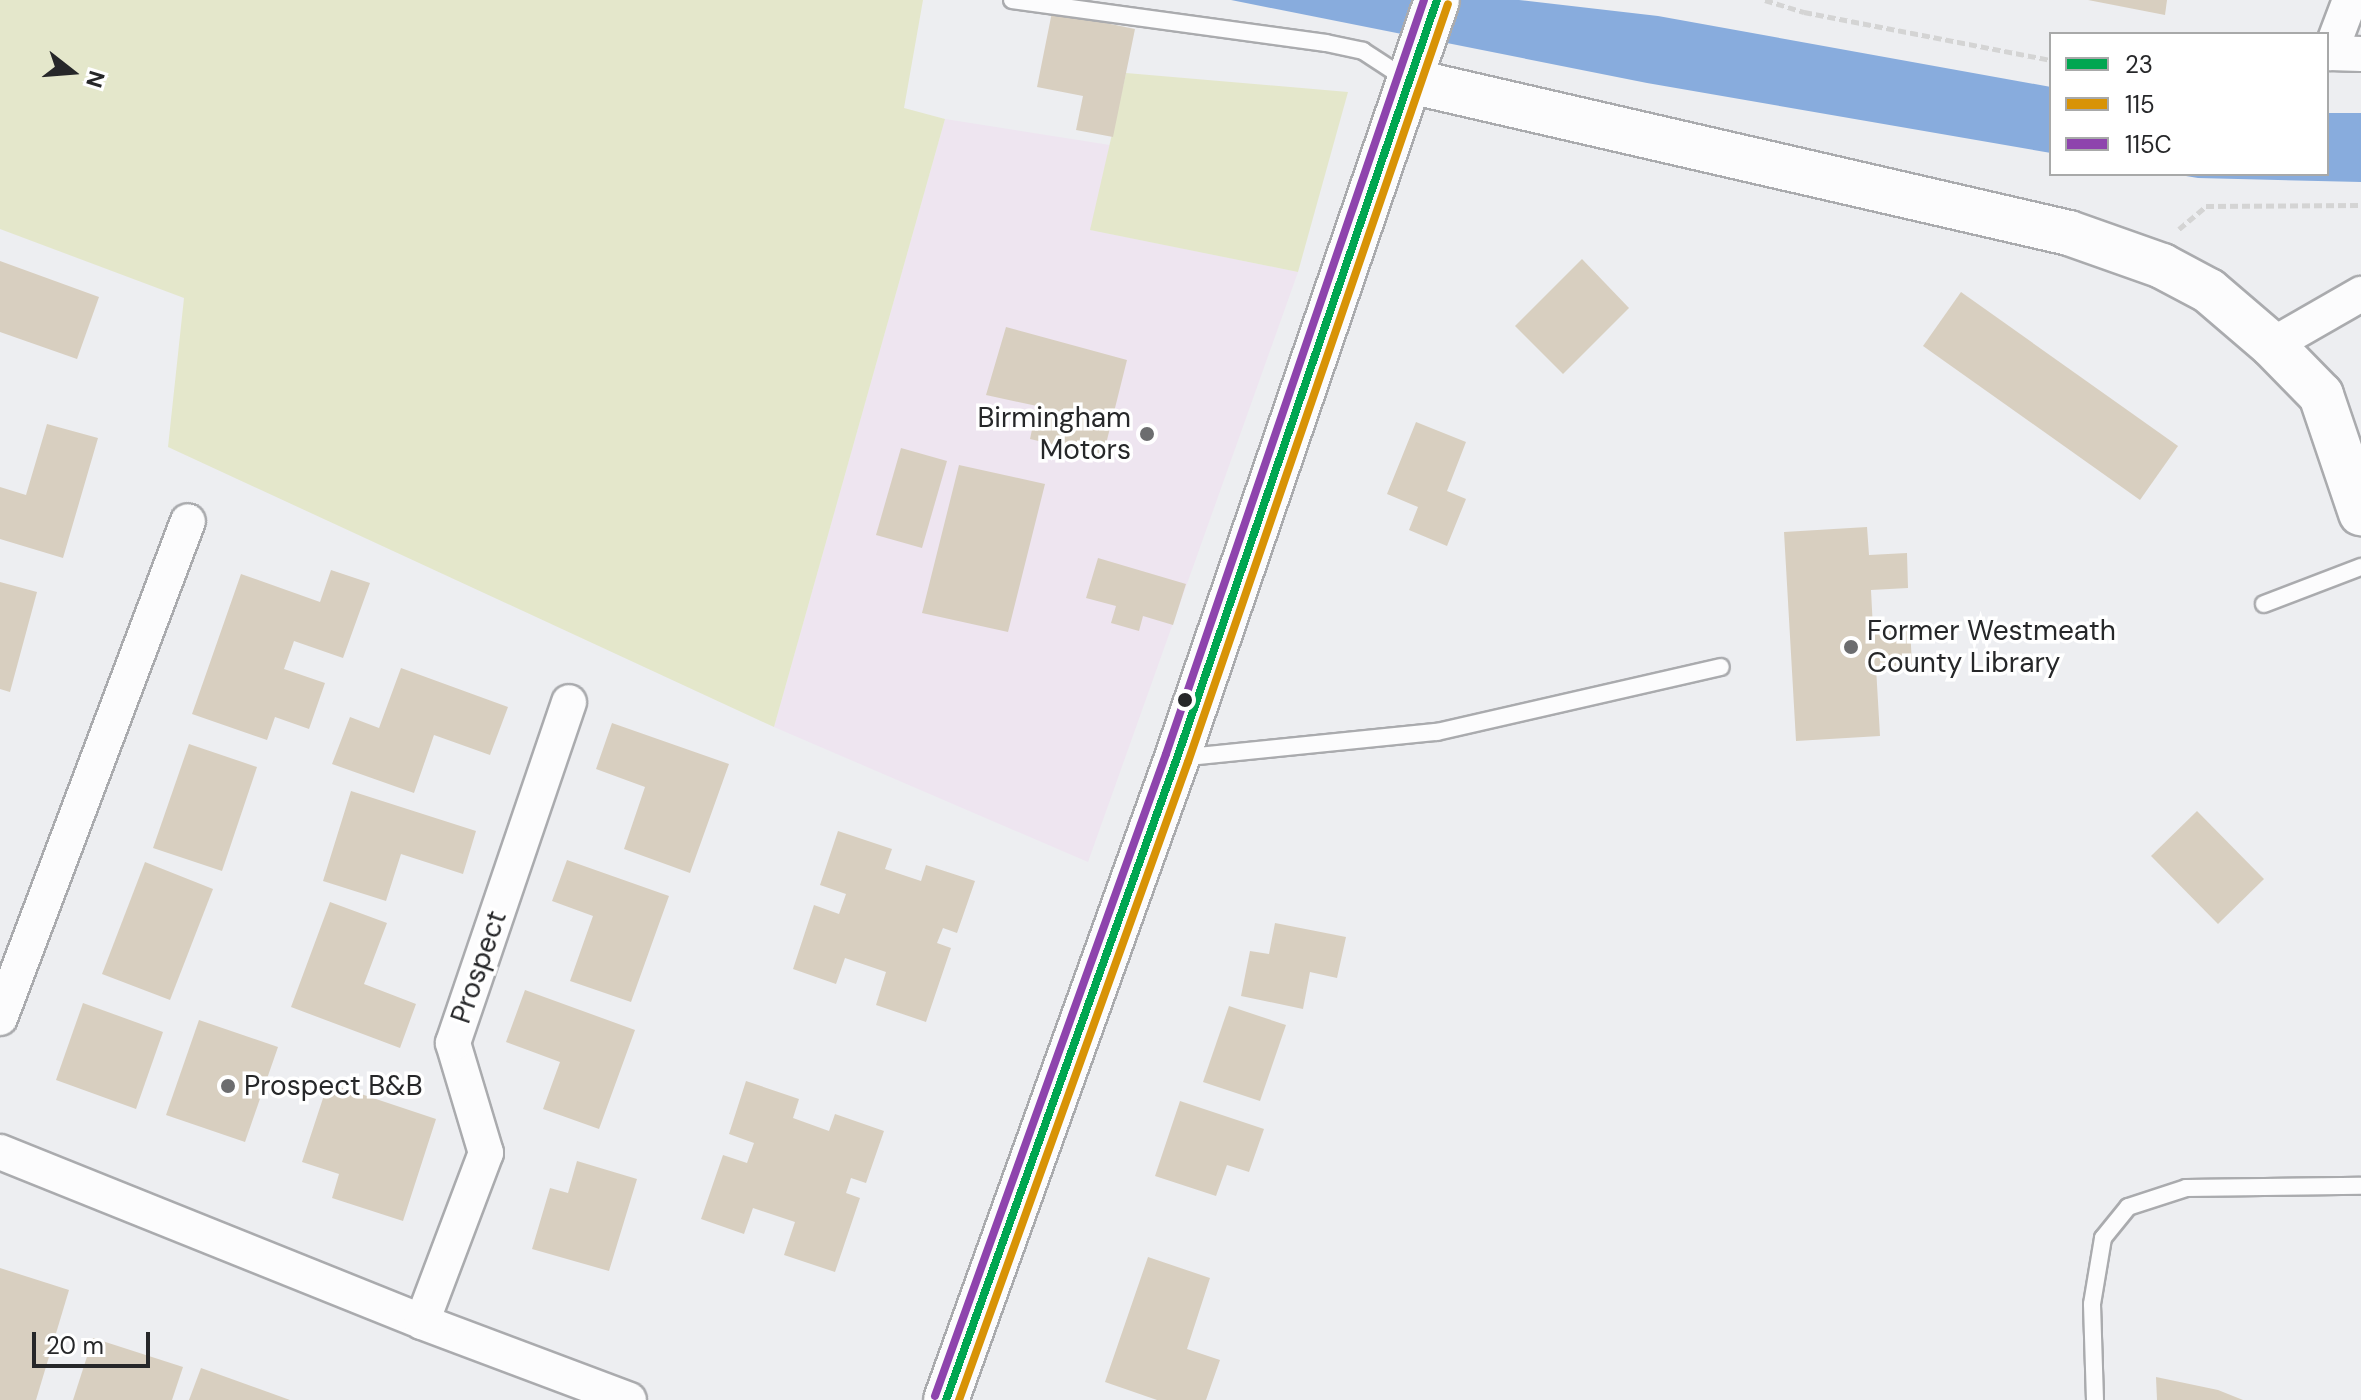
<!DOCTYPE html>
<html>
<head>
<meta charset="utf-8">
<style>
  body { margin:0 }
  #map { position:relative; width:2361px; height:1400px; overflow:hidden; background:#edeef1; font-family:"DM Sans",sans-serif }
  div>[style] { position:absolute }
  .commercial>* { inset:0; background:#eee5f0 }
  .green>* { inset:0; background:#e4e7cb }
  .water>* { inset:0; background:#88acdd }
  .building>* { inset:0; background:#d8cfc0 }
  .path>* { height:5px; margin-top:-2.5px; transform-origin:0; background:repeating-linear-gradient(90deg,#d4d4d4 0 8px,transparent 0 12px) }
  .roads { filter:drop-shadow(2px 0 #aaabae) drop-shadow(-2px 0 #aaabae) drop-shadow(0 2px #aaabae) drop-shadow(0 -2px #aaabae) }
  .lane>* { height:16px; margin:-8px; padding:0 8px; transform-origin:8px; border-radius:8px; background:#fcfcfd }
  .street>* { height:34px; margin:-17px; padding:0 17px; transform-origin:17px; border-radius:17px; background:#fcfcfd }
  .secondary>* { height:44px; margin:-22px; padding:0 22px; transform-origin:22px; border-radius:22px; background:#fcfcfd }
  .bus-1>* { height:8px; margin:-4px; padding:0 4px; transform-origin:4px; border-radius:4px; background:#00a651 }
  .bus-2>* { height:8px; margin:-4px; padding:0 4px; transform-origin:4px; border-radius:4px; background:#d89306 }
  .bus-3>* { height:8px; margin:-4px; padding:0 4px; transform-origin:4px; border-radius:4px; background:#8e44ad }
  .dots>* { width:22px; height:22px; translate:-50% -50%; box-sizing:border-box; border:4px solid #fff; border-radius:50% }
  span { translate:-50% -50%; white-space:nowrap; text-align:center; line-height:1.15; -webkit-text-stroke:7px #fff; paint-order:stroke }
  .poi-label { font-size:28px; color:#262729 }
  .right { translate:-100% -50%; text-align:right }
  .left { translate:0 -50%; text-align:left }
  .street-label { font-size:28px; color:#262729 }
  .legend { position:absolute; left:2049px; top:32px; width:280px; height:144px; box-sizing:border-box; background:#fff; border:2px solid #a8a9a9; margin:0; padding:10px 14px; list-style:none; font-size:24px; color:#262729 }
  .legend li { display:flex; align-items:center; gap:16px; height:40px }
  .legend b { width:40px; border:2px solid #a8a9a9 }
  .north { position:absolute; left:32px; top:32px; width:80px; height:80px; -webkit-text-stroke:6px #fff; paint-order:stroke; rotate:107deg; font-size:22px; font-weight:700; line-height:32px; text-align:center; color:#262729 }
  .north::after { content:''; display:block; margin:auto; width:28px; height:36px; background:#262729; clip-path:polygon(50% 0,100% 100%,50% 72%,0 100%) }
  .scale { position:absolute; left:32px; top:1332px; width:118px; height:36px; box-sizing:border-box; border:4px solid #262729; border-top:0; padding-left:10px; font-size:24px; line-height:28px; white-space:nowrap; color:#262729; -webkit-text-stroke:6px #fff; paint-order:stroke }
</style>
</head>
<body>
<div id="map">
  <div class="commercial">
    <div style="clip-path:polygon(945px 119px,1110px 145px,1091px 230px,1298px 272px,1088px 862px,774px 727px)"></div>
  </div>
  <div class="green">
    <div style="clip-path:polygon(0 0,923px 0,904px 108px,945px 119px,774px 727px,168px 447px,184px 298px,0 229px)"></div>
    <div style="clip-path:polygon(1126px 73px,1348px 92px,1298px 272px,1090px 230px)"></div>
  </div>
  <div class="water">
    <div style="clip-path:polygon(1231px 0,1519px 0,1658px 16px,2051px 87px,2051px 153px,1647px 83px)"></div>
    <div style="clip-path:polygon(2327px 113px,2361px 113px,2361px 182px,2198px 178px,2174px 174px,2327px 174px)"></div>
  </div>
  <div class="building">
    <div style="clip-path:polygon(2088px 0,2167px 0,2165px 15px)"></div>
    <div style="clip-path:polygon(1052px 12px,1135px 29px,1113px 137px,1076px 130px,1083px 96px,1037px 87px)"></div>
    <div style="clip-path:polygon(1582px 259px,1629px 308px,1563px 374px,1515px 326px)"></div>
    <div style="clip-path:polygon(0 261px,99px 297px,77px 359px,0 332px)"></div>
    <div style="clip-path:polygon(1961px 292px,2178px 446px,2140px 500px,1923px 346px)"></div>
    <div style="clip-path:polygon(1006px 327px,1127px 360px,1103px 456px,1030px 439px,1037px 406px,986px 395px)"></div>
    <div style="clip-path:polygon(1416px 422px,1466px 442px,1447px 491px,1466px 499px,1447px 546px,1409px 530px,1418px 507px,1387px 494px)"></div>
    <div style="clip-path:polygon(47px 424px,98px 438px,63px 558px,0 539px,0 487px,26px 495px)"></div>
    <div style="clip-path:polygon(901px 448px,947px 461px,922px 548px,876px 535px)"></div>
    <div style="clip-path:polygon(959px 465px,1045px 484px,1008px 632px,922px 613px)"></div>
    <div style="clip-path:polygon(1867px 527px,1869px 555px,1907px 553px,1908px 588px,1871px 590px,1873px 629px,1910px 627px,1912px 665px,1876px 667px,1880px 736px,1796px 741px,1784px 532px)"></div>
    <div style="clip-path:polygon(1098px 558px,1186px 584px,1173px 625px,1143px 616px,1139px 631px,1111px 623px,1116px 606px,1086px 598px)"></div>
    <div style="clip-path:polygon(331px 570px,370px 583px,343px 658px,294px 641px,284px 669px,325px 683px,309px 729px,275px 717px,267px 740px,192px 714px,241px 574px,320px 602px)"></div>
    <div style="clip-path:polygon(0 582px,37px 592px,10px 692px,0 689px)"></div>
    <div style="clip-path:polygon(401px 668px,508px 707px,490px 755px,434px 735px,414px 793px,332px 764px,350px 717px,379px 728px)"></div>
    <div style="clip-path:polygon(612px 723px,729px 764px,690px 873px,624px 849px,645px 787px,596px 769px)"></div>
    <div style="clip-path:polygon(189px 744px,257px 767px,222px 871px,153px 848px)"></div>
    <div style="clip-path:polygon(351px 791px,476px 831px,463px 874px,401px 854px,386px 901px,323px 881px)"></div>
    <div style="clip-path:polygon(2197px 811px,2264px 879px,2218px 924px,2151px 856px)"></div>
    <div style="clip-path:polygon(838px 831px,892px 849px,885px 869px,921px 881px,926px 865px,975px 881px,957px 933px,943px 928px,937px 943px,951px 948px,926px 1022px,876px 1005px,886px 972px,845px 958px,836px 984px,793px 969px,814px 905px,839px 914px,846px 894px,820px 885px)"></div>
    <div style="clip-path:polygon(567px 860px,669px 896px,631px 1002px,570px 981px,593px 916px,552px 901px)"></div>
    <div style="clip-path:polygon(145px 862px,213px 889px,170px 1000px,102px 974px)"></div>
    <div style="clip-path:polygon(330px 902px,387px 923px,364px 984px,416px 1004px,400px 1048px,291px 1007px)"></div>
    <div style="clip-path:polygon(1275px 923px,1346px 937px,1337px 978px,1310px 972px,1303px 1009px,1241px 996px,1250px 951px,1269px 954px)"></div>
    <div style="clip-path:polygon(525px 990px,635px 1030px,599px 1129px,543px 1109px,560px 1062px,506px 1042px)"></div>
    <div style="clip-path:polygon(83px 1003px,163px 1032px,136px 1109px,56px 1080px)"></div>
    <div style="clip-path:polygon(1229px 1006px,1286px 1025px,1260px 1101px,1203px 1082px)"></div>
    <div style="clip-path:polygon(199px 1020px,278px 1047px,245px 1142px,166px 1115px)"></div>
    <div style="clip-path:polygon(746px 1081px,799px 1099px,793px 1118px,829px 1131px,835px 1114px,884px 1131px,866px 1183px,851px 1178px,846px 1193px,860px 1198px,835px 1272px,784px 1255px,795px 1222px,753px 1208px,744px 1234px,701px 1219px,723px 1155px,747px 1163px,754px 1143px,729px 1134px)"></div>
    <div style="clip-path:polygon(328px 1083px,436px 1119px,403px 1221px,332px 1198px,339px 1174px,302px 1162px)"></div>
    <div style="clip-path:polygon(1180px 1101px,1264px 1129px,1249px 1172px,1227px 1165px,1216px 1196px,1155px 1176px)"></div>
    <div style="clip-path:polygon(577px 1161px,637px 1179px,609px 1271px,532px 1249px,550px 1188px,568px 1193px)"></div>
    <div style="clip-path:polygon(1148px 1257px,1210px 1278px,1187px 1349px,1220px 1360px,1206px 1400px,1157px 1400px,1105px 1382px)"></div>
    <div style="clip-path:polygon(0 1268px,69px 1290px,36px 1400px,0 1400px)"></div>
    <div style="clip-path:polygon(93px 1338px,183px 1367px,172px 1400px,73px 1400px)"></div>
    <div style="clip-path:polygon(201px 1368px,290px 1400px,189px 1400px)"></div>
    <div style="clip-path:polygon(2156px 1377px,2218px 1390px,2243px 1400px,2157px 1400px)"></div>
  </div>
  <div class="path">
    <div style="left:1765px;top:0;width:41px;rotate:17.1deg"></div>
    <div style="left:1804px;top:12px;width:252px;rotate:11deg"></div>
    <div style="left:2179px;top:229px;width:35px;rotate:-40deg"></div>
    <div style="left:2206px;top:206px;width:155px;rotate:-0.4deg"></div>
  </div>
  <div class="roads">
    <div class="lane">
      <div style="left:1012px;top:0;width:317px;rotate:7.8deg"></div>
      <div style="left:1326px;top:43px;width:38px;rotate:12deg"></div>
      <div style="left:1363px;top:51px;width:51px;rotate:33.1deg"></div>
      <div style="left:2264px;top:604px;width:104px;rotate:-20.9deg"></div>
      <div style="left:1179px;top:758px;width:259px;rotate:-5.8deg"></div>
      <div style="left:1437px;top:732px;width:291px;rotate:-12.9deg"></div>
      <div style="left:2095px;top:1400px;width:96px;rotate:-91.8deg"></div>
      <div style="left:2092px;top:1304px;width:67px;rotate:-80.5deg"></div>
      <div style="left:2103px;top:1238px;width:40px;rotate:-51deg"></div>
      <div style="left:2128px;top:1207px;width:61px;rotate:-18.1deg"></div>
      <div style="left:2186px;top:1188px;width:175px;rotate:-0.7deg"></div>
    </div>
    <div class="street">
      <div style="left:2350px;top:0;width:57px;rotate:110.7deg"></div>
      <div style="left:2330px;top:53px;width:31px;rotate:2deg"></div>
      <div style="left:2272px;top:345px;width:103px;rotate:-29.8deg"></div>
      <div style="left:0;top:1018px;width:531px;rotate:-69.28deg"></div>
      <div style="left:0;top:1152px;width:455px;rotate:21.9deg"></div>
      <div style="left:422px;top:1322px;width:221px;rotate:20.6deg"></div>
      <div style="left:422px;top:1322px;width:181px;rotate:-69.3deg"></div>
      <div style="left:486px;top:1153px;width:115px;rotate:-106.7deg"></div>
      <div style="left:453px;top:1043px;width:360px;rotate:-71.2deg"></div>
    </div>
    <div class="secondary">
      <div style="left:1410px;top:81px;width:676px;rotate:12.99deg"></div>
      <div style="left:2069px;top:233px;width:99px;rotate:19.5deg"></div>
      <div style="left:2162px;top:266px;width:53px;rotate:28deg"></div>
      <div style="left:2209px;top:291px;width:83px;rotate:40.6deg"></div>
      <div style="left:2272px;top:345px;width:70px;rotate:45.6deg"></div>
      <div style="left:2321px;top:395px;width:125px;rotate:71.3deg"></div>
      <div style="left:946px;top:1400px;width:682px;rotate:-70.21deg"></div>
      <div style="left:1177px;top:758px;width:801px;rotate:-71.07deg"></div>
    </div>
  </div>
  <div class="bus-1">
    <div style="left:946px;top:1400px;width:682px;rotate:-70.21deg"></div>
    <div style="left:1177px;top:758px;width:801px;rotate:-71.07deg"></div>
  </div>
  <div class="bus-2">
    <div style="left:959px;top:1400px;width:678px;rotate:-70.26deg"></div>
    <div style="left:1188px;top:762px;width:801px;rotate:-71.07deg"></div>
  </div>
  <div class="bus-3">
    <div style="left:935px;top:1396px;width:682px;rotate:-70.21deg"></div>
    <div style="left:1166px;top:754px;width:797px;rotate:-71.11deg"></div>
  </div>
  <div class="dots">
    <div style="left:1147px;top:434px;background:#6c6d6f"></div>
    <div style="left:1851px;top:647px;background:#6c6d6f"></div>
    <div style="left:1185px;top:700px;background:#262729"></div>
    <div style="left:228px;top:1086px;background:#6c6d6f"></div>
  </div>
  <div class="poi-label">
    <span class="right" style="left:1131px;top:434px">Birmingham<br>Motors</span>
    <span class="left" style="left:1867px;top:647px">Former Westmeath<br>County Library</span>
    <span class="left" style="left:244px;top:1086px">Prospect B&amp;B</span>
  </div>
  <div class="street-label">
    <span style="left:479px;top:967px;rotate:-71deg">Prospect</span>
  </div>
  <ul class="legend">
  <li><b style="height:10px;background:#00a651"></b>23</li>
  <li><b style="height:10px;background:#d89306"></b>115</li>
  <li><b style="height:10px;background:#8e44ad"></b>115C</li>
  </ul>
  <div class="north">N</div>
  <div class="scale">20 m</div>
</div>
</body>
</html>
